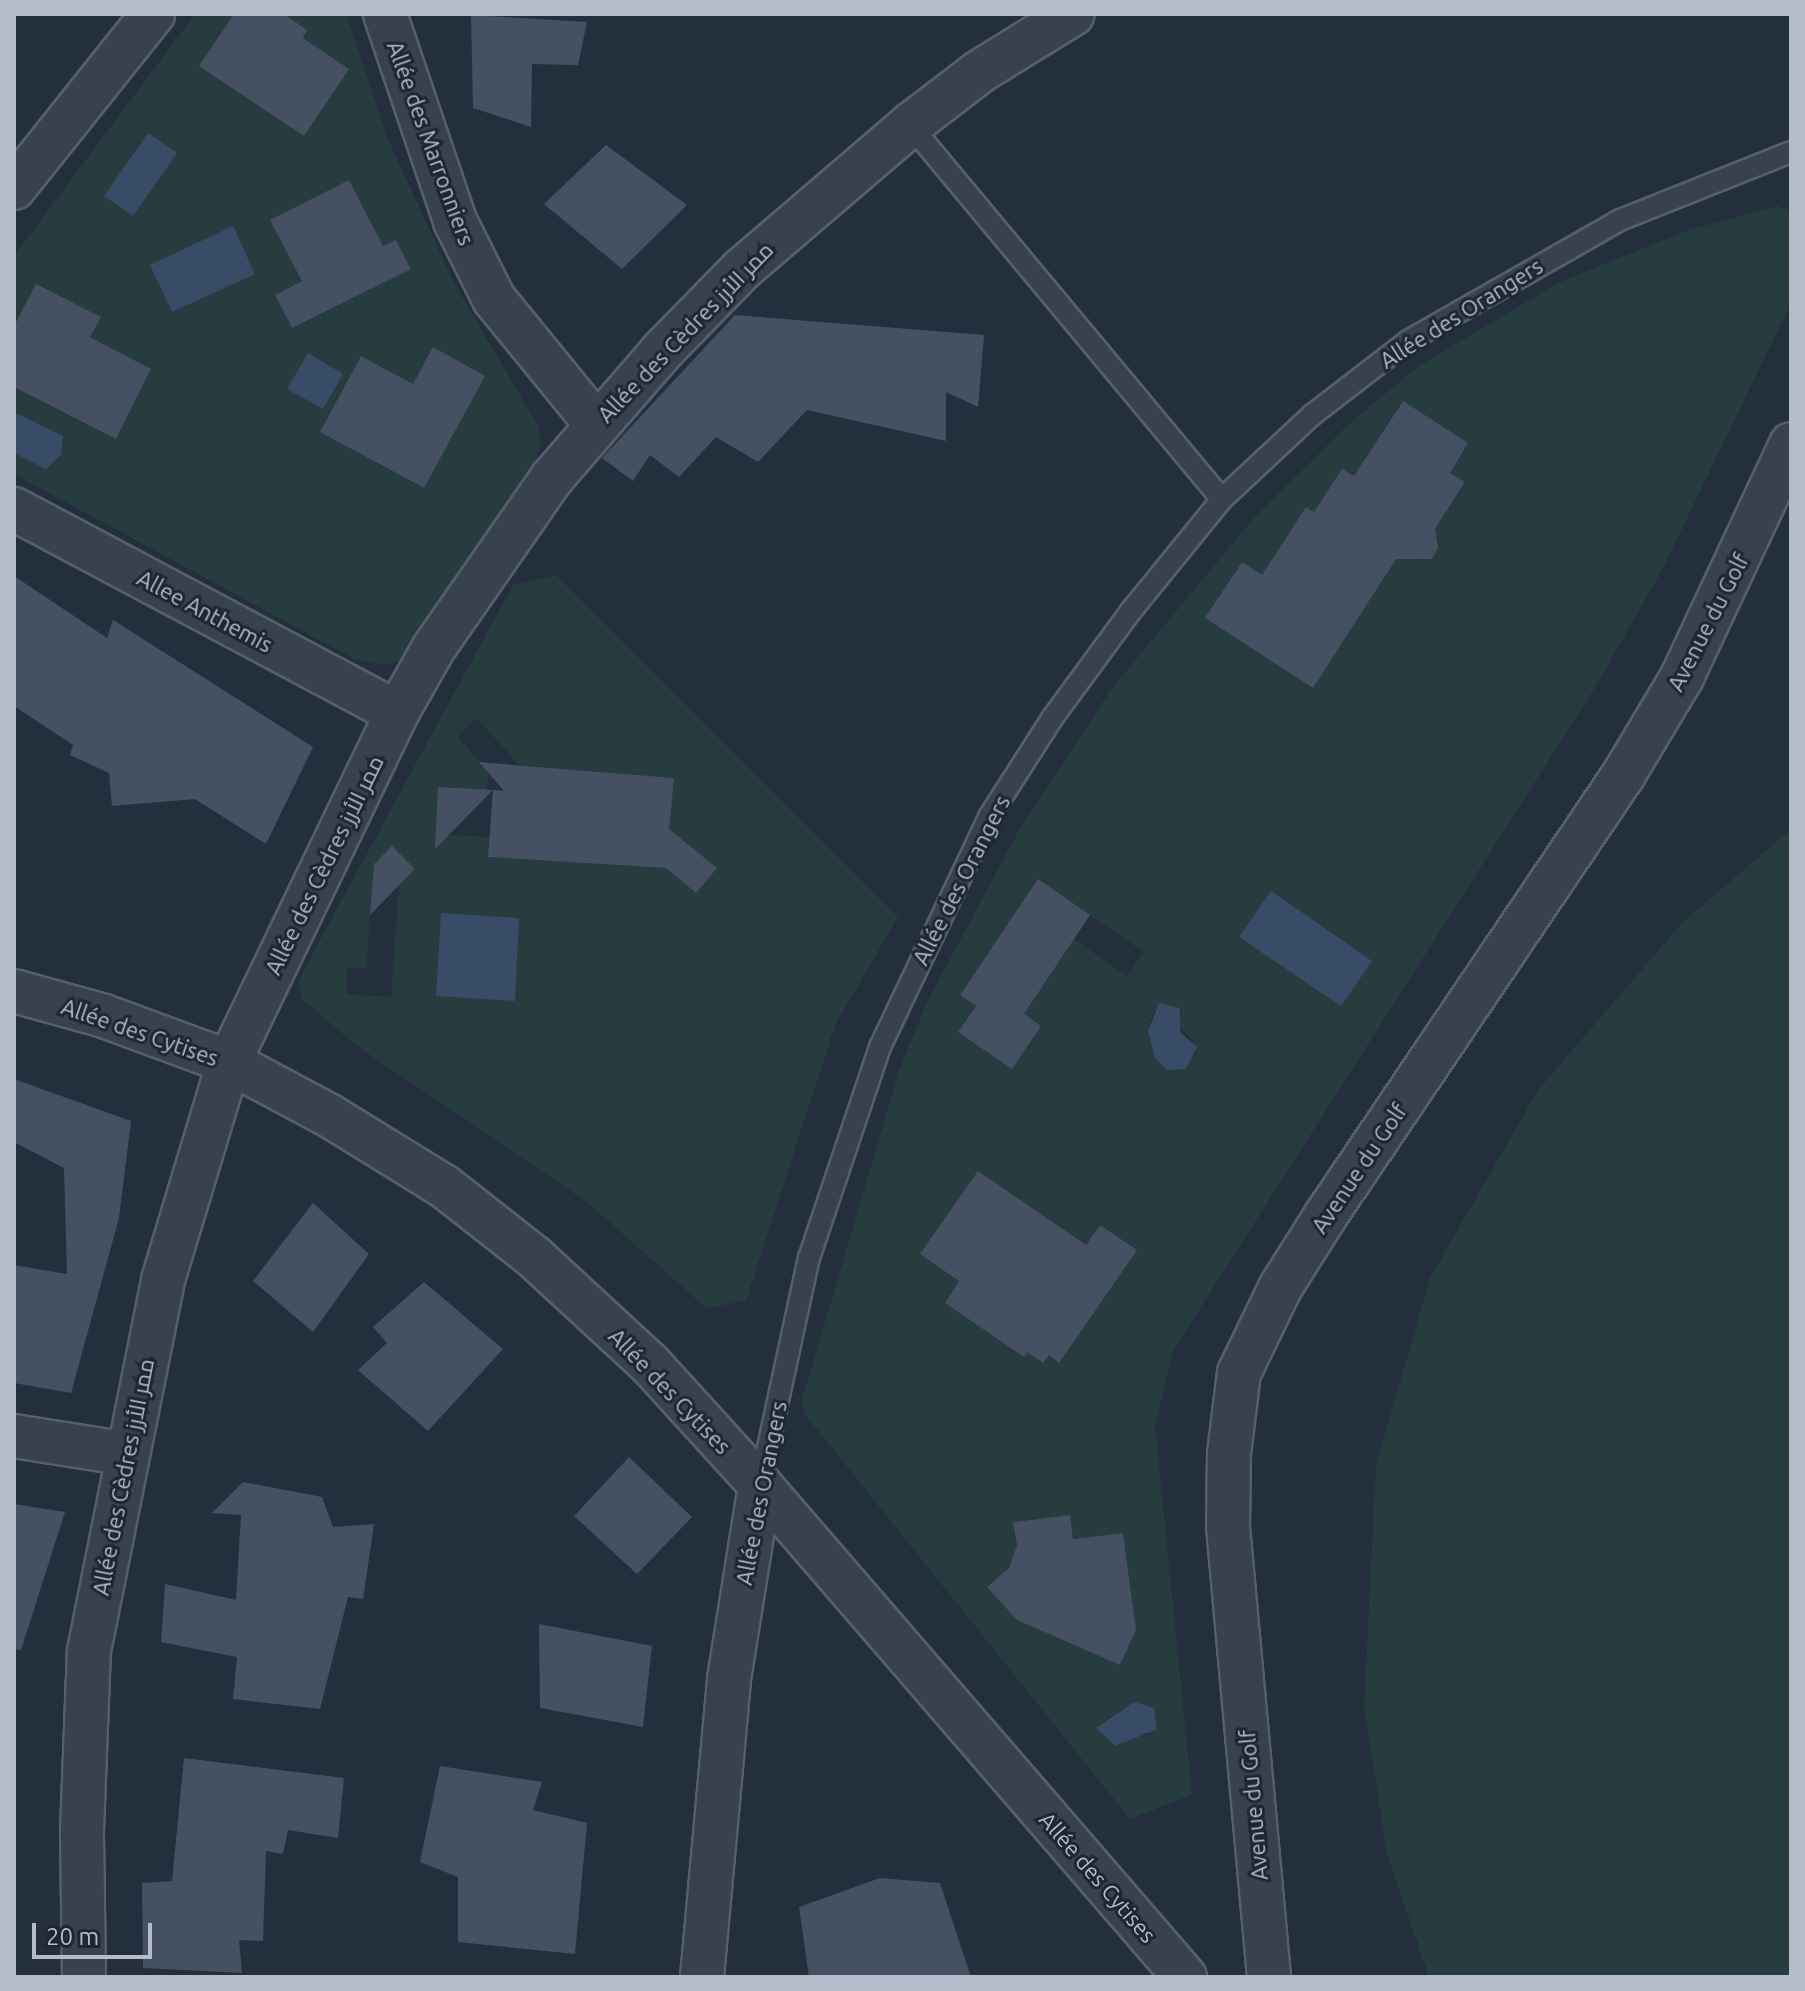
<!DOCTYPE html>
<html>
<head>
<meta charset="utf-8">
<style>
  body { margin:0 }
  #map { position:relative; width:1805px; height:1991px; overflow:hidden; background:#242f3e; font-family:Ubuntu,Cairo,sans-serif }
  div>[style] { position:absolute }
  .green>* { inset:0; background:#263c3f }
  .water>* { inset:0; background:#394c67 }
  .building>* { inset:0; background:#455162 }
  .roads { filter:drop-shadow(2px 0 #565f6c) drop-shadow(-2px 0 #565f6c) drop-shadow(0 2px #565f6c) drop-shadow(0 -2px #565f6c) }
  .lane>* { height:20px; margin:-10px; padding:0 10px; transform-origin:10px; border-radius:10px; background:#38414e }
  .street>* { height:42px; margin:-21px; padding:0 21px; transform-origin:21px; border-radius:21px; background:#38414e }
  span { translate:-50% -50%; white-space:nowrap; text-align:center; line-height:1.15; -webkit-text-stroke:6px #1d2633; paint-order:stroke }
  .street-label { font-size:22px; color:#b4bcc9 }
  .frame { position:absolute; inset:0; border:16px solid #b4bcc9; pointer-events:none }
  .scale { position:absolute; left:32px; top:1923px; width:120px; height:36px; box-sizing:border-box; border:4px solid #b4bcc9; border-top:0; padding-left:10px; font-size:24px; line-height:28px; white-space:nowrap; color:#b4bcc9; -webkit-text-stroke:6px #1d2633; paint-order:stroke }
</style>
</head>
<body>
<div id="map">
  <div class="green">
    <div style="clip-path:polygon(evenodd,195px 14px,234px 14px,200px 66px,304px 136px,349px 69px,303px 38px,307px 30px,285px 15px,260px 14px,346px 14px,387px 137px,453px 281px,538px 426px,541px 442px,535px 461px,399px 660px,390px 665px,356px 660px,14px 474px,14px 453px,46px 468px,59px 457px,62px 436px,14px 412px,14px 387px,115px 439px,151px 369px,90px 337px,100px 317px,37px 284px,14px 326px,14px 256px,195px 14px,349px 180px,366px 212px,350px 220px,367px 254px,396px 240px,411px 268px,292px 328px,275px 295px,314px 275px,271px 220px,349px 180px,195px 14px,433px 347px,484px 376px,423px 488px,320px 432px,361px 356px,413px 384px,433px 347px)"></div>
    <div style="clip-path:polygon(evenodd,1778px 206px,1791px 212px,1791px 303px,1662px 570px,1596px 686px,1173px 1351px,1155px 1426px,1192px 1795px,1130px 1819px,804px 1413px,802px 1400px,899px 1071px,927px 1002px,1018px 832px,1112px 688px,1253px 519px,1349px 424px,1417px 367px,1560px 282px,1691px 229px,1778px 206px,1402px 401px,1468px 443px,1450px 473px,1465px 483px,1432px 534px,1431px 558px,1418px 560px,1402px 549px,1313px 688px,1206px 619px,1241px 562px,1262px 575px,1314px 512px,1354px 477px,1402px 401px,1778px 206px,1038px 880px,1144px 952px,1127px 976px,1074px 939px,1024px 1014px,1041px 1026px,1012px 1068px,958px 1032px,976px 1006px,960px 994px,1038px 880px,1778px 206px,1154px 1010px,1182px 1012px,1177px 1025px,1193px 1040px,1197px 1055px,1148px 1031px,1154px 1010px,1778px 206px,978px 1171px,1086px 1245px,1100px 1225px,1136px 1250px,1059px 1362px,1049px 1355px,1027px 1352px,1024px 1357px,945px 1303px,959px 1281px,921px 1254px,978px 1171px,1778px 206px,1070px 1515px,1073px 1539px,1123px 1533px,1136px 1630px,1120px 1665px,1017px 1620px,987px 1587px,1009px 1568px,1017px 1545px,1014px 1522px,1070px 1515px,1778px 206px,1111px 1716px,1153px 1735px,1136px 1735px,1115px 1746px,1096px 1728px,1111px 1716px)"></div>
    <div style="clip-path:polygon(evenodd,556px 575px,898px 917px,835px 1025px,746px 1301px,706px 1308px,587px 1202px,357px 1046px,302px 999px,299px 982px,308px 962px,513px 585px,556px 575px,477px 718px,519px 765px,673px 778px,669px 829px,716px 868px,696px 893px,666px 868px,488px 857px,489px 837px,436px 834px,487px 790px,488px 772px,457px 736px,477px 718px,556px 575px,392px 847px,415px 869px,399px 886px,391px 997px,346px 994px,347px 968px,366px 969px,374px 864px,392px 847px)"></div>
    <div style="clip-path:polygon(1791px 829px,1791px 1977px,1429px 1977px,1387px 1853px,1364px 1708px,1376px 1465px,1430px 1278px,1538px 1090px,1681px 924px)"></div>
  </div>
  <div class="water">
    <div style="clip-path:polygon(148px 133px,177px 153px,133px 216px,104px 196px)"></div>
    <div style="clip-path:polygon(233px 226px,255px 274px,172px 312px,150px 265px)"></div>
    <div style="clip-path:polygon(308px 353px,343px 374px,323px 409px,287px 389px)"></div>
    <div style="clip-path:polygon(14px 412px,63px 436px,61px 455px,46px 469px,14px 453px)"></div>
    <div style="clip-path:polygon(1271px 891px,1372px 961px,1341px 1006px,1239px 937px)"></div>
    <div style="clip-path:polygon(441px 913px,519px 918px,515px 1001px,436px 996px)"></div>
    <div style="clip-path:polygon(1159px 1003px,1180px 1008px,1180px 1032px,1197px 1047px,1186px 1069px,1167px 1070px,1155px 1058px,1148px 1031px)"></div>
    <div style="clip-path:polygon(1134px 1702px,1154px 1708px,1157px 1729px,1115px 1746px,1096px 1728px)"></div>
  </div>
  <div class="building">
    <div style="clip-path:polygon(234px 14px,284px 14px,307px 30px,303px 38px,349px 69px,304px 136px,199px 66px)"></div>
    <div style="clip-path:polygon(471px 15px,587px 22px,578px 65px,532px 64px,531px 127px,473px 108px)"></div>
    <div style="clip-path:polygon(606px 145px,687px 205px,622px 269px,544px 204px)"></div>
    <div style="clip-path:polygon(349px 180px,383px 246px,396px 240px,411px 269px,292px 328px,275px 295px,302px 281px,270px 220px)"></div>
    <div style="clip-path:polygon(36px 284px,101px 317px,90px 337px,151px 369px,116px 439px,14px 387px,14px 326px)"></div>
    <div style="clip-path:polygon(735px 315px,984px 335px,978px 407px,946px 392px,946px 441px,807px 410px,758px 462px,716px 437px,679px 477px,650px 455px,633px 481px,602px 458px)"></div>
    <div style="clip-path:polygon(433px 347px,485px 376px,424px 488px,320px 432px,361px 356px,413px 384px)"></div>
    <div style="clip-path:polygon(1403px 401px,1468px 443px,1450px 473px,1465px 482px,1435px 529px,1438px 548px,1432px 559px,1396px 559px,1313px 688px,1205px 618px,1242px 562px,1262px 575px,1306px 507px,1314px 512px,1342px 469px,1354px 476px)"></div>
    <div style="clip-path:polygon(14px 576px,107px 638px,113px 620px,313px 747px,266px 844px,195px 799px,112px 806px,109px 773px,70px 755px,73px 745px,14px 706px)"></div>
    <div style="clip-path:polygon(479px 762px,674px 778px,669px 829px,717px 868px,696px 893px,666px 868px,488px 857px,493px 790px,504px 791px)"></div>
    <div style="clip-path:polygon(438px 787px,493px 790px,435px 849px)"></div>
    <div style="clip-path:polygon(392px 846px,415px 869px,370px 915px,374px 864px)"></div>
    <div style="clip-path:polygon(1038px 879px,1090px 915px,1024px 1014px,1041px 1026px,1012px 1069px,958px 1032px,976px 1006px,960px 995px)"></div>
    <div style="clip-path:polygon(14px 1079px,131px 1121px,119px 1218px,71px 1393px,14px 1383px,14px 1265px,67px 1274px,64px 1168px,14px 1142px)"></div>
    <div style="clip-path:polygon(978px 1171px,1086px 1245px,1100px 1225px,1137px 1250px,1059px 1363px,1049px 1355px,1043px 1363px,1027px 1352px,1024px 1357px,945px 1303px,959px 1281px,920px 1254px)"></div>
    <div style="clip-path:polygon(313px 1203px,369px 1254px,313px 1332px,253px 1281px)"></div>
    <div style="clip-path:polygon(424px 1282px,503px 1349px,428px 1431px,358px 1370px,387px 1343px,373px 1327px)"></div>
    <div style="clip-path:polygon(629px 1457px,692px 1517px,637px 1574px,574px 1516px)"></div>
    <div style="clip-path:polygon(243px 1482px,322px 1497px,333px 1527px,374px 1524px,363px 1599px,348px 1597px,320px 1709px,233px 1699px,237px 1657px,161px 1642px,165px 1584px,236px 1600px,241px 1515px,212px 1513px)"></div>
    <div style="clip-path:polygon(14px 1504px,65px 1512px,21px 1650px,14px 1649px)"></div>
    <div style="clip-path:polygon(1070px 1515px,1073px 1539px,1123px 1533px,1136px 1630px,1120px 1665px,1017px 1620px,987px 1587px,1009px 1568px,1017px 1545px,1013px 1522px)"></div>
    <div style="clip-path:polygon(539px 1624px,652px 1646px,643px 1727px,540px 1708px)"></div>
    <div style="clip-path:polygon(184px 1758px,344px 1778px,338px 1838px,288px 1830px,283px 1854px,266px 1851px,263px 1941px,239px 1940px,242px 1973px,143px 1968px,142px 1883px,172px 1881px)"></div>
    <div style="clip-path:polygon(440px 1766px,542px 1782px,533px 1810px,587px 1823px,575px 1954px,458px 1942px,458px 1877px,420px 1862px)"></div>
    <div style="clip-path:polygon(880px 1878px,940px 1883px,971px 1977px,809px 1977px,799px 1907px)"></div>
  </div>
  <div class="roads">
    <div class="lane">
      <div style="left:910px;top:125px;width:487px;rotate:50.2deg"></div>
      <div style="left:760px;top:1484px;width:231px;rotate:-77.8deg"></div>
      <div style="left:809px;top:1258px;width:223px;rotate:-71.4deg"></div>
      <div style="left:880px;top:1047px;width:255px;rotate:-64.6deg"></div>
      <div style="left:989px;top:817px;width:119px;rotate:-57.4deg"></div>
      <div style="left:1053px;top:717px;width:132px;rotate:-53.7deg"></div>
      <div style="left:1131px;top:611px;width:144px;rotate:-50.9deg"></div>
      <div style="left:1222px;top:499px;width:123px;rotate:-43deg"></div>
      <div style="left:1312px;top:415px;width:121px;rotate:-37.6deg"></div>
      <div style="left:1408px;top:341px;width:244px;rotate:-29.7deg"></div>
      <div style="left:1620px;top:220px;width:184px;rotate:-21.7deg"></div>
    </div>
    <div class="street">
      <div style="left:385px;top:14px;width:219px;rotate:71.3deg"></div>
      <div style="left:455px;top:221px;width:87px;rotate:63.4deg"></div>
      <div style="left:494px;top:299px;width:161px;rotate:50.8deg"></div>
      <div style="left:14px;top:188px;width:223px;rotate:-51.4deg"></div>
      <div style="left:14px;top:509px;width:434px;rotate:28deg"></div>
      <div style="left:14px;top:991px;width:93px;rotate:15.5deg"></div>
      <div style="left:104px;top:1016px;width:133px;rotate:20.2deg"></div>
      <div style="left:229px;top:1062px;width:115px;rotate:28.1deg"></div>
      <div style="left:330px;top:1116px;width:135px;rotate:31.7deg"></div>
      <div style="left:445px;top:1187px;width:113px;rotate:38.2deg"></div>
      <div style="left:534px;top:1257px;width:158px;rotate:42.7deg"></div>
      <div style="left:650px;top:1364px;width:164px;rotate:47.7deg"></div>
      <div style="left:760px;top:1485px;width:650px;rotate:49.18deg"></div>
      <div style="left:14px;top:1436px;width:115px;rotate:9deg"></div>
      <div style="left:84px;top:1977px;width:146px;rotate:-90.8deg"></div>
      <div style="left:82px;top:1831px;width:180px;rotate:-87.8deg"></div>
      <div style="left:89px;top:1651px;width:378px;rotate:-78.7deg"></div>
      <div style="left:163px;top:1280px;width:228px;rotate:-73.2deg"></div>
      <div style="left:229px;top:1062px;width:387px;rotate:-64.3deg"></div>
      <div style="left:397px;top:713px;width:73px;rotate:-60.6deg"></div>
      <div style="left:433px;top:649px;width:208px;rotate:-55.2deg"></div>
      <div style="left:552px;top:478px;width:168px;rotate:-49.1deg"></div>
      <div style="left:662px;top:351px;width:113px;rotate:-45.7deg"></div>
      <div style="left:741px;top:270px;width:223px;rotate:-40.6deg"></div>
      <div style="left:910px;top:125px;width:87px;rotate:-37.5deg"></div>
      <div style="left:979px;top:72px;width:110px;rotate:-31.7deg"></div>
      <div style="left:702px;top:1977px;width:299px;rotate:-84.8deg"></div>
      <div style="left:729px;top:1679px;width:196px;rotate:-80.9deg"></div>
      <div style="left:1269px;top:1977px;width:453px;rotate:-95.2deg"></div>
      <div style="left:1228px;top:1526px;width:72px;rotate:-89.2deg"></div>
      <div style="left:1229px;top:1454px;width:82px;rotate:-83deg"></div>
      <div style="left:1239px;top:1373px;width:94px;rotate:-64.2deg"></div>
      <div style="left:1280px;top:1288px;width:86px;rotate:-57.8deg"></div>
      <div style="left:1326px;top:1215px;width:532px;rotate:-55.95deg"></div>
      <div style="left:1624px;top:774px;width:113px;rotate:-59.1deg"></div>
      <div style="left:1682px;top:677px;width:257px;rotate:-64.9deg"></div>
    </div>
  </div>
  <div class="street-label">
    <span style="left:431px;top:143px;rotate:70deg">Allée des Marronniers</span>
    <span style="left:1461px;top:313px;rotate:-32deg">Allée des Orangers</span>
    <span style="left:685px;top:332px;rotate:-46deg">Allée des Cèdres ممر الأرز</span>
    <span style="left:205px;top:611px;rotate:28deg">Allee Anthemis</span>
    <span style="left:1708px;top:622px;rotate:-63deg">Avenue du Golf</span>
    <span style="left:324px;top:865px;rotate:-64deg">Allée des Cèdres ممر الأرز</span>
    <span style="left:961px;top:880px;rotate:-63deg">Allée des Orangers</span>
    <span style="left:140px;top:1032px;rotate:19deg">Allée des Cytises</span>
    <span style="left:1359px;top:1168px;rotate:-56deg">Avenue du Golf</span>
    <span style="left:670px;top:1391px;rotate:46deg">Allée des Cytises</span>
    <span style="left:123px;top:1477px;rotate:-79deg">Allée des Cèdres ممر الأرز</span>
    <span style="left:761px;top:1493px;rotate:-79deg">Allée des Orangers</span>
    <span style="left:1253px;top:1805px;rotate:-95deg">Avenue du Golf</span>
    <span style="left:1098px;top:1877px;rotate:49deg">Allée des Cytises</span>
  </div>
  <div class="frame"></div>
  <div class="scale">20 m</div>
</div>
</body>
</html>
